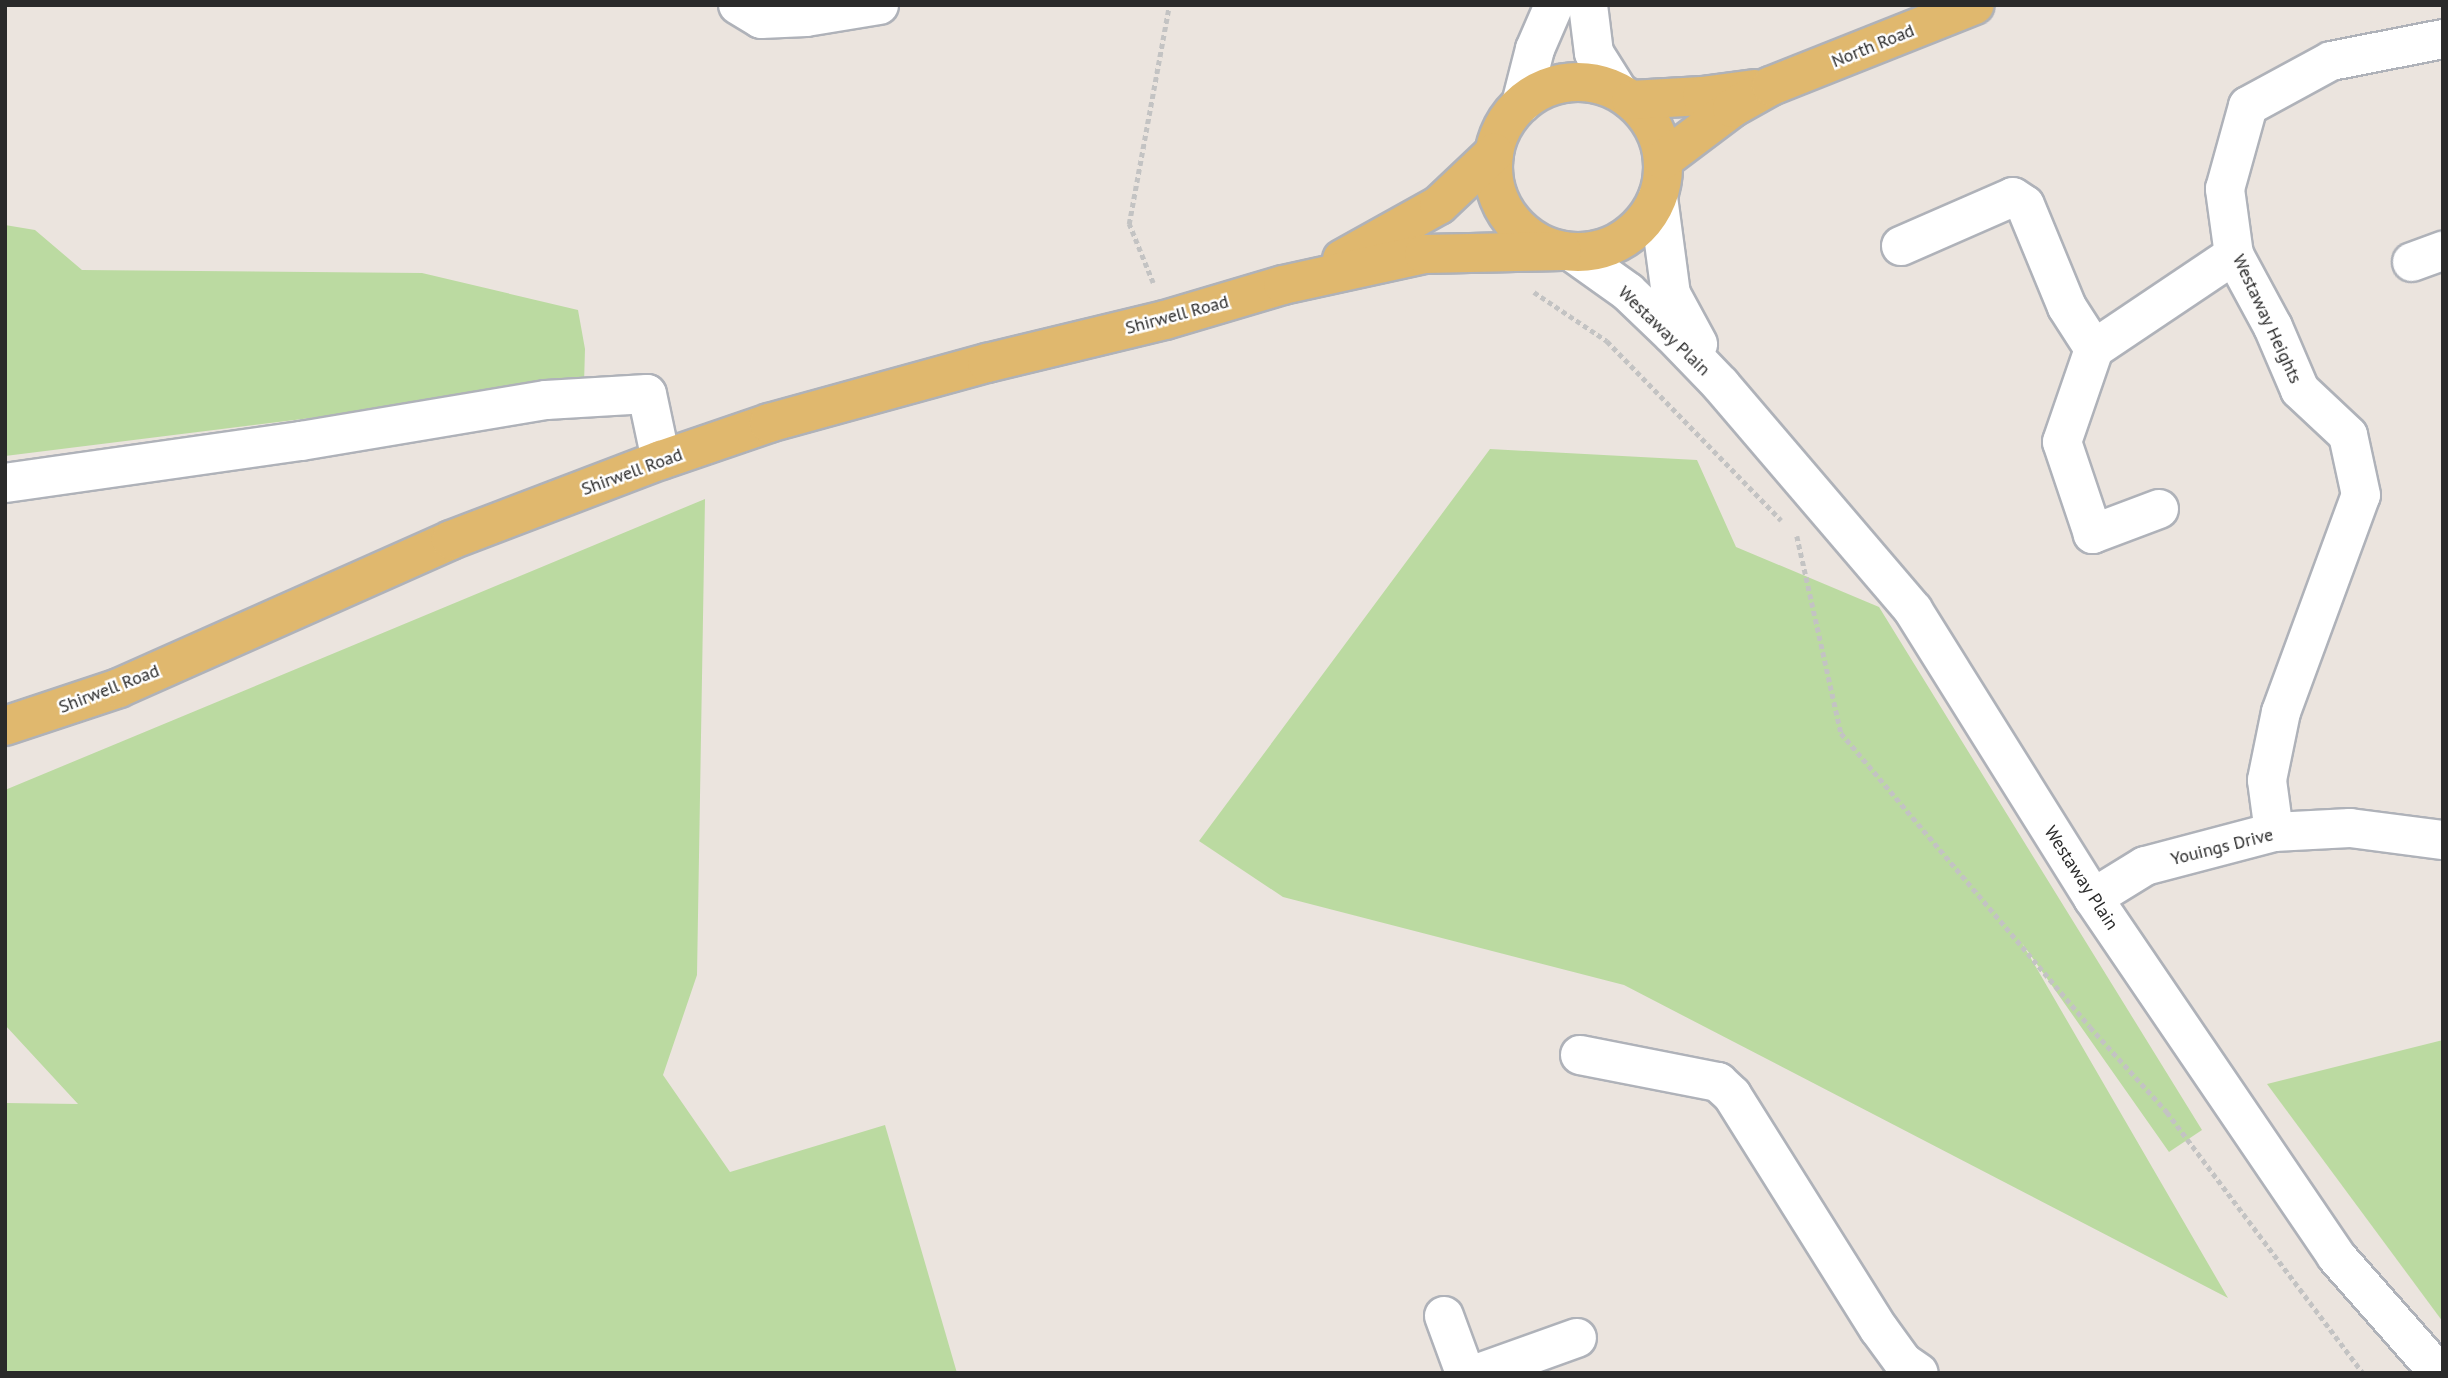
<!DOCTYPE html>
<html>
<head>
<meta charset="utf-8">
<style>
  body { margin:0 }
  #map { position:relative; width:2448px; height:1378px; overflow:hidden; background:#ebe4de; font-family:"PT Sans",sans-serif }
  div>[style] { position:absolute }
  .green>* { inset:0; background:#bbdaa1 }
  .path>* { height:4.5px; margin-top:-2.25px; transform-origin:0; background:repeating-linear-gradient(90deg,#c3c3c3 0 5px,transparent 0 8.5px) }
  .roads { filter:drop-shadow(2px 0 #afb2b9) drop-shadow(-2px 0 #afb2b9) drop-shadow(0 2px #afb2b9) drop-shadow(0 -2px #afb2b9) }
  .minor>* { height:38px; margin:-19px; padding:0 19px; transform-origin:19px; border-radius:19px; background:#fff }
  .major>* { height:38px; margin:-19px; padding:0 19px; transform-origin:19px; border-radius:19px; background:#e0b86e }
  .major>.ring { margin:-19px; padding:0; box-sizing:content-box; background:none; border:38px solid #e0b86e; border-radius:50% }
  span { translate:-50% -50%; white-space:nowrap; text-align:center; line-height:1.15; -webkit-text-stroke:5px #fff; paint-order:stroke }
  .street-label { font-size:18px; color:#2a2a2a }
  .frame { position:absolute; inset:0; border:7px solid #2a2a2a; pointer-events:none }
</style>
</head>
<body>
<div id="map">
  <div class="green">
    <div style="clip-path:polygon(5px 225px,35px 230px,82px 270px,422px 273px,578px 310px,585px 349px,584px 384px,5px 456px)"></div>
    <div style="clip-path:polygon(1490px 449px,1697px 460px,1736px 547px,1879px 607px,2202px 1130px,2169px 1152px,2022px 943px,2228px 1298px,1624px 985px,1283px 897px,1199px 841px)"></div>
    <div style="clip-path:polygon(705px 499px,697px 975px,663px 1075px,730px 1172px,885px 1125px,957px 1373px,5px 1373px,5px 1103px,78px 1104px,5px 1025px,5px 790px)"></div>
    <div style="clip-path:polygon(2443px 1040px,2443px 1322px,2267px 1084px)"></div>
  </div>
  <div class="path">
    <div style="left:1153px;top:283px;width:64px;rotate:-112.1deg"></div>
    <div style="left:1129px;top:224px;width:223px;rotate:-79.6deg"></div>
    <div style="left:1534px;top:292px;width:88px;rotate:33.9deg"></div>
    <div style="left:1607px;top:341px;width:250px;rotate:45.8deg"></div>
    <div style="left:1797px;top:536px;width:202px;rotate:77.4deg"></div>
    <div style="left:1841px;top:733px;width:385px;rotate:49.7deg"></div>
    <div style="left:2090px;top:1027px;width:115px;rotate:47.8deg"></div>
    <div style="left:2167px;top:1112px;width:326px;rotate:53.1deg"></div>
  </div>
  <div class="roads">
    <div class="minor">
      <div style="left:738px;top:5px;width:27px;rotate:31deg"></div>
      <div style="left:761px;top:19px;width:45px;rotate:-2.5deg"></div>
      <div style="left:806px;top:17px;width:74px;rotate:-9.3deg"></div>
      <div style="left:1588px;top:5px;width:48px;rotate:82.9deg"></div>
      <div style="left:1594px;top:53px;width:45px;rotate:57.7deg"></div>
      <div style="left:1521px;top:104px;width:57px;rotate:-75.7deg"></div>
      <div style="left:1535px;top:49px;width:48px;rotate:-66.6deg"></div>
      <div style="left:1658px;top:197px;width:98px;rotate:82.4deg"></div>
      <div style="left:1671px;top:294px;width:57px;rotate:61.6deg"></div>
      <div style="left:1901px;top:246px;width:122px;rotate:-23.6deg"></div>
      <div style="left:2013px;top:197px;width:14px;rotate:34deg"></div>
      <div style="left:2025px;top:205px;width:110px;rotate:67.6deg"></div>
      <div style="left:2067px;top:307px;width:50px;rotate:57.3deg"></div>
      <div style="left:1572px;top:252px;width:69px;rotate:35.5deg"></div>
      <div style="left:1628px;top:292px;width:61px;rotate:43.7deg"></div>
      <div style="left:1672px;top:334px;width:71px;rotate:46.1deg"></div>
      <div style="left:1721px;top:385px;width:296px;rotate:49.5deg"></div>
      <div style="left:1913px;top:610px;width:340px;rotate:58deg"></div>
      <div style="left:2093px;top:898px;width:433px;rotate:55.8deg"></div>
      <div style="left:2336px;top:1256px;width:156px;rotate:48.6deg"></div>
      <div style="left:2412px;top:262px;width:33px;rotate:-20deg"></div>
      <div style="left:5px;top:483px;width:299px;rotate:-8.1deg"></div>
      <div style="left:301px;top:441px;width:248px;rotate:-9.5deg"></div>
      <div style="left:546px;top:400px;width:101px;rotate:-3.4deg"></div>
      <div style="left:647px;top:394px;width:67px;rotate:78deg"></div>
      <div style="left:2159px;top:509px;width:71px;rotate:159.3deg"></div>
      <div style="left:2093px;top:534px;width:97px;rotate:-108.6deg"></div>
      <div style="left:2062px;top:442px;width:98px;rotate:-71deg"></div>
      <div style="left:2094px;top:349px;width:169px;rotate:-33.9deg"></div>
      <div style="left:2274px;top:832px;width:52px;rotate:-97.7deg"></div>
      <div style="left:2267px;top:780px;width:69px;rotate:-78.4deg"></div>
      <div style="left:2281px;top:712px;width:231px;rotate:-69.8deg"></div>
      <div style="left:2361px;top:495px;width:61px;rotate:-102.2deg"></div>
      <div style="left:2348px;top:435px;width:66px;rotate:-136.8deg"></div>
      <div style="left:2300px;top:390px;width:69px;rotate:-113.2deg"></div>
      <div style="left:2273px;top:327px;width:82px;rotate:-118.4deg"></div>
      <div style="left:2234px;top:255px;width:67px;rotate:-97.8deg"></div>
      <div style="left:2225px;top:189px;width:86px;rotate:-74.5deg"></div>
      <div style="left:2248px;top:106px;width:94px;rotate:-28.5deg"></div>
      <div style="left:2331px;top:61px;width:114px;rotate:-11.1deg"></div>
      <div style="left:2093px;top:898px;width:61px;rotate:-31.6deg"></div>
      <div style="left:2145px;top:866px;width:133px;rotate:-14.8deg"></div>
      <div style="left:2274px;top:832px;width:76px;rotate:-3deg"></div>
      <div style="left:2350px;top:828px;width:94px;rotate:7.4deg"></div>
      <div style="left:1580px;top:1055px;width:141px;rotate:11.1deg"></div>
      <div style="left:1718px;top:1082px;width:19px;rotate:43deg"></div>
      <div style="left:1732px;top:1095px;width:276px;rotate:57.9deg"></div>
      <div style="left:1879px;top:1329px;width:41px;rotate:54deg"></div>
      <div style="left:1903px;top:1362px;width:19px;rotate:35deg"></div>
      <div style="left:1444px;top:1316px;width:61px;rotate:69.8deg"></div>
      <div style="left:1479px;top:1373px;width:104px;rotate:-19.7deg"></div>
    </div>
    <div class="major">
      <div class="ring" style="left:1493px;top:82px;width:132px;height:132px"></div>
      <div style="left:1631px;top:100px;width:71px;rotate:-3.2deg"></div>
      <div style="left:1702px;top:96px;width:53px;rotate:-7.5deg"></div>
      <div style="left:1663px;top:160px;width:86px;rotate:-37deg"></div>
      <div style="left:1732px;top:108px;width:45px;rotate:-29.4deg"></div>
      <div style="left:1771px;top:86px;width:219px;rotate:-21.7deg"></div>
      <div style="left:1342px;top:259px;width:111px;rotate:-29.1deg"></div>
      <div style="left:1439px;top:205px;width:76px;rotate:-43.4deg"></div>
      <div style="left:5px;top:726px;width:120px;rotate:-18.4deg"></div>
      <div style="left:119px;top:688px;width:363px;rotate:-24deg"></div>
      <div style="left:451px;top:540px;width:225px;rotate:-20.9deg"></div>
      <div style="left:661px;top:460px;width:114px;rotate:-18.9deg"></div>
      <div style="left:769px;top:423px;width:226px;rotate:-15.4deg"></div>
      <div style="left:987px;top:363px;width:183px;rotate:-13.6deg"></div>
      <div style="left:1165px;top:320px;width:123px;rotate:-16.5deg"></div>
      <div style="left:1283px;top:285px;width:144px;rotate:-12.4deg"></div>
      <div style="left:1424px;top:254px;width:138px;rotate:-1.2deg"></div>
    </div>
  </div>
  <div class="street-label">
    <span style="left:1873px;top:46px;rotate:-22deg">North Road</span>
    <span style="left:1177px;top:315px;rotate:-15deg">Shirwell Road</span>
    <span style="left:2267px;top:319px;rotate:65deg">Westaway Heights</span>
    <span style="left:1664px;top:331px;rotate:44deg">Westaway Plain</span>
    <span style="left:632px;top:472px;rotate:-20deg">Shirwell Road</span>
    <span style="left:109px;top:689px;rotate:-21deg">Shirwell Road</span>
    <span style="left:2222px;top:847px;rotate:-14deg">Youings Drive</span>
    <span style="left:2081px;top:878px;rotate:57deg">Westaway Plain</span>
  </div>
  <div class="frame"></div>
</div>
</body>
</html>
